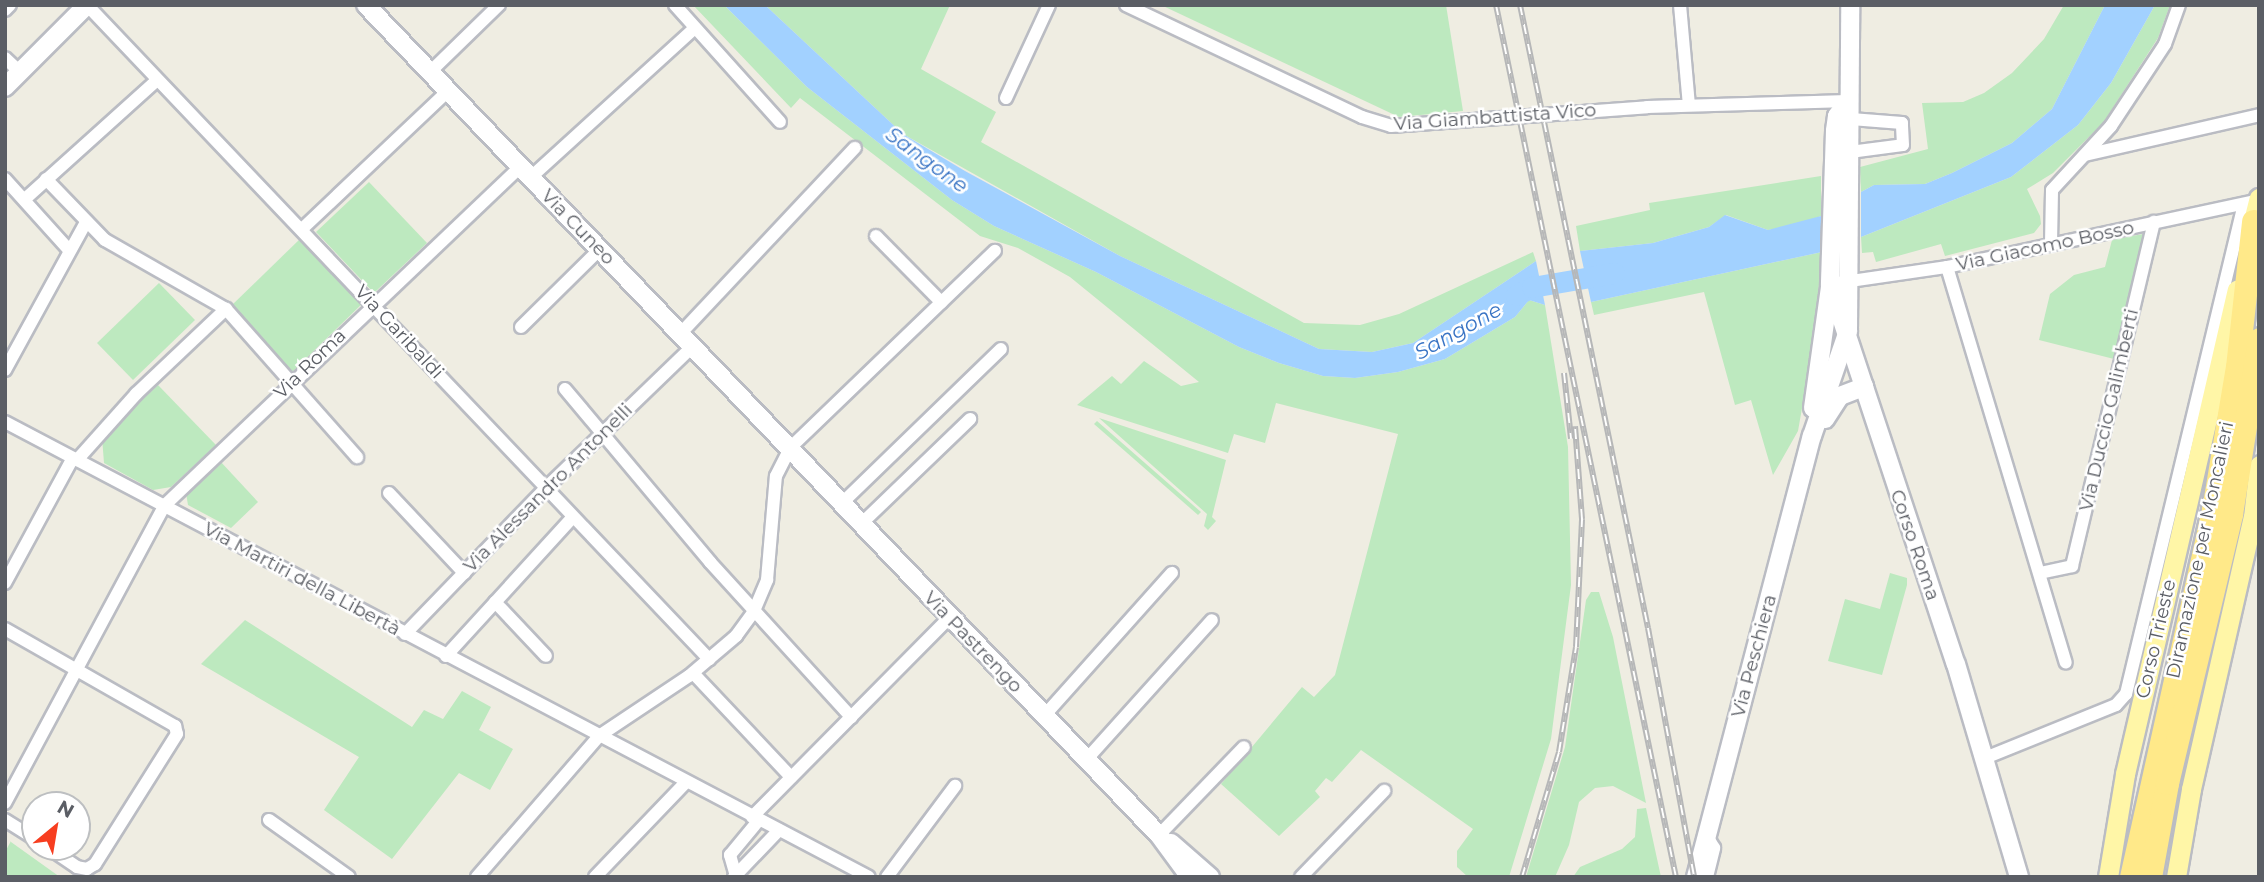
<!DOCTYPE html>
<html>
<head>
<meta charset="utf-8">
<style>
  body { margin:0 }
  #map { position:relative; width:2264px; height:882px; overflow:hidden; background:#efede2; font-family:Montserrat,sans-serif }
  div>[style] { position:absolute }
  .green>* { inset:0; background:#bde9bf }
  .water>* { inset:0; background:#a2d1ff }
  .river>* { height:21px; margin:-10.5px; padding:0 10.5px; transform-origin:10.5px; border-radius:10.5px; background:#a2d1ff }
  .roads { filter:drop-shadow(2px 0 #babcc3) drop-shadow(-2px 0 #babcc3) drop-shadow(0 2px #babcc3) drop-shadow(0 -2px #babcc3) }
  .street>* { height:12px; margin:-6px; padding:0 6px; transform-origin:6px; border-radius:6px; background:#fff }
  .secondary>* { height:18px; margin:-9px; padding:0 9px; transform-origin:9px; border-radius:9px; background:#fff }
  .primary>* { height:19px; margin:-9.5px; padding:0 9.5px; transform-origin:9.5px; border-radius:9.5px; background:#fff6a7 }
  .highway>* { height:23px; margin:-11.5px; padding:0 11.5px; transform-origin:11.5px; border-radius:11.5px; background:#ffe989 }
  .rail>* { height:6px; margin-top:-3px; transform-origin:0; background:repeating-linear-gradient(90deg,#fff 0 10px,#b6b7b8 0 20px); box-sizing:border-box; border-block:2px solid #b6b7b8 }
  span { translate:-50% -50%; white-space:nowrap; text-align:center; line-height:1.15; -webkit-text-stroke:5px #fff; paint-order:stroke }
  .street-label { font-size:19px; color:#5b5e65 }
  .water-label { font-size:21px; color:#3974c4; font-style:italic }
  .frame { position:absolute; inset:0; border:7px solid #5b5e65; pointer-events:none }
  .north { position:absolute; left:21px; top:791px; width:70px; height:70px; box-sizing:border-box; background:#fff; border:2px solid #bdbfc1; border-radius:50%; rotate:30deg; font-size:19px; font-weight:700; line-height:28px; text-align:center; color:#5b5e65 }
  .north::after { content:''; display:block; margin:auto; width:24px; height:32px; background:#f73e20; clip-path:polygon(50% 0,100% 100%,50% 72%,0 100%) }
</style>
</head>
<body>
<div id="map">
  <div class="green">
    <div style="clip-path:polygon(693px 5px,724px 5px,807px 87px,952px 200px,994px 226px,1096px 272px,1239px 347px,1279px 363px,1323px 376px,1355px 378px,1398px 372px,1445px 359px,1515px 317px,1529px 300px,1545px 305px,1568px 447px,1571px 585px,1551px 739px,1509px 877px,1468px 877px,1457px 867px,1457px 851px,1473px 829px,1361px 750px,1332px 782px,1326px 778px,1315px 791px,1320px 797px,1279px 836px,1221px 784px,1302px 687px,1314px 697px,1335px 675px,1398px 434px,1276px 403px,1265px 443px,1234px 434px,1228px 453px,1077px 405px,1112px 376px,1121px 384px,1144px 361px,1181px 386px,1199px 382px,1070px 277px,1018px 248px,980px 236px,800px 98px,791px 108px)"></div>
    <div style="clip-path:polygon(765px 5px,950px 5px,921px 69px,996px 112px,981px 142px,1304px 323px,1360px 325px,1399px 314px,1533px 252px,1536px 261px,1413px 343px,1372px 352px,1319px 349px,1120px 256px,903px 134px)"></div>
    <div style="clip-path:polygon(1161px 5px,1446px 5px,1463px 111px,1399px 117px)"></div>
    <div style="clip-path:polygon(2064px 5px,2105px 5px,2052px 109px,2012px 143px,1952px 173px,1925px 184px,1874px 185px,1861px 192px,1860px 167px,1928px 149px,1922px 103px,1963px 102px,1984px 93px,2012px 73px,2044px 39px)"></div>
    <div style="clip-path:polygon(2155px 5px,2170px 5px,2158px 38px,2103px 123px,2053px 173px,2027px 189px,2040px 216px,2041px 224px,2034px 233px,1945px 256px,1941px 244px,1876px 262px,1873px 252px,1862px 253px,1861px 237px,2011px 177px,2078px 125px,2111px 83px)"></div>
    <div style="clip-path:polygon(1821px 176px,1821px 216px,1799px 225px,1768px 230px,1726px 215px,1709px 227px,1653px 243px,1580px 251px,1576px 226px,1650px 210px,1649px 203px)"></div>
    <div style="clip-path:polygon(369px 182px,427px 243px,374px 293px,316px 232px)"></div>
    <div style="clip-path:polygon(2143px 234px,2114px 359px,2039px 340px,2050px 294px,2074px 275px,2105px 267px,2112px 240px)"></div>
    <div style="clip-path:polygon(301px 238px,364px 302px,289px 375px,232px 305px)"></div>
    <div style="clip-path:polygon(1822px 252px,1814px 340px,1798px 431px,1773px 475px,1751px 400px,1735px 405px,1704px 292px,1594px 315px,1591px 302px)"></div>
    <div style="clip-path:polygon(159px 283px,195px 320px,133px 380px,97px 343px)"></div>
    <div style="clip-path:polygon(158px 385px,216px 445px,171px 487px,153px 490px,104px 463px,102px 437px)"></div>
    <div style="clip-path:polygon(1099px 418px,1226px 460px,1212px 517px,1216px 521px,1208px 530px,1204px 526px,1207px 514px)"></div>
    <div style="clip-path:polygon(1097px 421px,1201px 512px,1198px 515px,1094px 424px)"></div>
    <div style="clip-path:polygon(220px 461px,258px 502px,231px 528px,188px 505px,186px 493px)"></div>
    <div style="clip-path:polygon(1890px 573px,1907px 578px,1907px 585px,1882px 675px,1828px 661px,1845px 599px,1880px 609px)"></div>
    <div style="clip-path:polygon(1591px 592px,1599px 592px,1613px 637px,1646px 803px,1613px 786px,1595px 788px,1579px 802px,1569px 845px,1555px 877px,1526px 877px,1565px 747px,1586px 600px)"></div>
    <div style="clip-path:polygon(245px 620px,412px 727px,424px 710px,443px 719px,462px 691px,491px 707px,479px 730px,513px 749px,490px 790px,459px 773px,392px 859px,324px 810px,359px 757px,201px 664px)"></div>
    <div style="clip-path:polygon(1646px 808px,1661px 877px,1573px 877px,1580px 867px,1622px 849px,1635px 837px,1637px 809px)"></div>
    <div style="clip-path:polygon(11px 841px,11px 842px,60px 877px,5px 877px,5px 852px)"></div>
  </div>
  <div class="water">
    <div style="clip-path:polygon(724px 5px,765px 5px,903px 134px,965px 171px,1120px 256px,1319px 349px,1372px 352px,1413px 343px,1536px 261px,1545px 305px,1529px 300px,1515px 317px,1445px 359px,1398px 372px,1355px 378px,1323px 376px,1279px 363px,1239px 347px,1096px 272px,994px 226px,952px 200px,807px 87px)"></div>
    <div style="clip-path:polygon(2105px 5px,2155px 5px,2111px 83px,2078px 125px,2011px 177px,1861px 237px,1861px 192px,1874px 185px,1925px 184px,1952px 173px,2012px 143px,2052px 109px)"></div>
    <div style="clip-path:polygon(1725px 215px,1768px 230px,1821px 216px,1822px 252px,1591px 302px,1580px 251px,1653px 243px,1709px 227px)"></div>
  </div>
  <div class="river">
    <div style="left:1516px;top:295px;width:18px;rotate:-27deg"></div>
    <div style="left:1532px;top:287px;width:83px;rotate:-9.7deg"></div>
  </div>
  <div class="roads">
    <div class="street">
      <div style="left:87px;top:5px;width:903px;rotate:46.44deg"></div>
      <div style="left:675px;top:5px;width:157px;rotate:48.1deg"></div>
      <div style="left:1126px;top:5px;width:261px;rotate:25.4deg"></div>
      <div style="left:1362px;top:117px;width:30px;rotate:17deg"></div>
      <div style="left:1391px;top:126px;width:257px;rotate:-4.2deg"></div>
      <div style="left:1647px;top:107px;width:201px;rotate:-1.7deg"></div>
      <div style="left:1680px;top:5px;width:100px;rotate:84.9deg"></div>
      <div style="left:5px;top:10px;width:7px;rotate:-45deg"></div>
      <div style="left:5px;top:58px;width:21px;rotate:43deg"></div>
      <div style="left:430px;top:72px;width:96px;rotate:-44.2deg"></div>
      <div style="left:1006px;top:98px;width:102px;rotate:-65.2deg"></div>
      <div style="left:1850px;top:152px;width:53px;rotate:-7.5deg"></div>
      <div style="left:1903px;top:145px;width:22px;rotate:-93deg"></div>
      <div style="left:1902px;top:123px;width:51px;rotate:-175.5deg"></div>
      <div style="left:2085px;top:155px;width:179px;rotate:-12.9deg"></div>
      <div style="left:530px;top:178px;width:223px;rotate:-42.3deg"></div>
      <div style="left:5px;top:179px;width:96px;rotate:48deg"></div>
      <div style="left:46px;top:179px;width:85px;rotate:46deg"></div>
      <div style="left:105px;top:240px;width:139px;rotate:29.7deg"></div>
      <div style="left:226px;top:309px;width:198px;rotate:48.5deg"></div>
      <div style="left:25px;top:199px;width:178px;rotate:-42deg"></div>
      <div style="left:302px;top:229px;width:201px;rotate:-43.4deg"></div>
      <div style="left:876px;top:236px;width:93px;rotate:45.4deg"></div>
      <div style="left:2051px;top:243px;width:53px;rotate:-88.9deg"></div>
      <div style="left:2052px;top:190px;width:87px;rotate:-47.3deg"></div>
      <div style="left:2111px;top:126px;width:98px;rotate:-56.6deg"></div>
      <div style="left:2165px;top:44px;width:41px;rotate:-70.3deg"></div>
      <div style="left:1947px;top:267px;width:413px;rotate:73.3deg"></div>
      <div style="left:1830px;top:284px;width:118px;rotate:-8.3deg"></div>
      <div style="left:1947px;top:267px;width:311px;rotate:-12.1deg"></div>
      <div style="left:521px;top:327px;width:111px;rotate:-44.6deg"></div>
      <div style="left:681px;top:333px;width:254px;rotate:-46.8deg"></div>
      <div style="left:5px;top:370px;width:169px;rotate:-61.3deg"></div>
      <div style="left:565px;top:389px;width:226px;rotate:50deg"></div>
      <div style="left:710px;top:562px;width:210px;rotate:47.7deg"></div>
      <div style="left:5px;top:422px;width:976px;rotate:27.77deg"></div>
      <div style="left:77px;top:460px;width:89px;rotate:-48.2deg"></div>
      <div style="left:136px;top:394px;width:124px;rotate:-43.4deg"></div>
      <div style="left:389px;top:493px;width:110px;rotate:46.8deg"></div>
      <div style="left:840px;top:505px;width:224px;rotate:-44.1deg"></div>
      <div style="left:860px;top:525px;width:153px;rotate:-43.9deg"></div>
      <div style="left:2040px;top:573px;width:33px;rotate:-12deg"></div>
      <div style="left:2072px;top:566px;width:354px;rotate:-76.6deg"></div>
      <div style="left:5px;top:583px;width:142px;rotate:-61.5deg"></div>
      <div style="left:495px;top:602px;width:74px;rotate:46.6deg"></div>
      <div style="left:5px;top:629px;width:196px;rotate:29.7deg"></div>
      <div style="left:175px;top:726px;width:8px;rotate:76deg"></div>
      <div style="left:177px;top:734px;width:154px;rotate:122.2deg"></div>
      <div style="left:95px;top:864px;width:9px;rotate:148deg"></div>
      <div style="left:87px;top:869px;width:10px;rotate:-169deg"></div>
      <div style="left:77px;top:867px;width:36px;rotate:-146deg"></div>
      <div style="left:405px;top:634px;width:203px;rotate:-46deg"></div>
      <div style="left:546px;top:488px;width:204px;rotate:-44deg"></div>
      <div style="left:446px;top:656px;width:188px;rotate:-47.6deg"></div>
      <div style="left:693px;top:673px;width:143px;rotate:46.7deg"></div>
      <div style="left:1044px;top:716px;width:192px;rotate:-48.2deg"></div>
      <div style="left:1985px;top:758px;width:141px;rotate:-22deg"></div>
      <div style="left:2116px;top:705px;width:15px;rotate:-48deg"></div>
      <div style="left:2126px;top:694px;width:504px;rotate:-76.46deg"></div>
      <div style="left:1086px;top:760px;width:188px;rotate:-48deg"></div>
      <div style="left:5px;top:803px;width:337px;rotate:-61.8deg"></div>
      <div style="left:164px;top:506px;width:492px;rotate:-43.6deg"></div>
      <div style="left:752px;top:817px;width:280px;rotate:-45.3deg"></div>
      <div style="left:5px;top:820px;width:36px;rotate:32deg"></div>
      <div style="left:269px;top:820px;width:98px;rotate:35.5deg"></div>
      <div style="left:1159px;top:835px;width:122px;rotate:-46deg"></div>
      <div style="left:736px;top:876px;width:22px;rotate:-106deg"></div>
      <div style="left:730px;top:855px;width:45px;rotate:-50.4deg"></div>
      <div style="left:477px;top:877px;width:186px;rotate:-49.1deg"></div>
      <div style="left:599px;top:736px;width:108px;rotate:-33.7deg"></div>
      <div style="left:689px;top:676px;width:62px;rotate:-40.4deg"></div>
      <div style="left:736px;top:636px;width:31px;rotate:-54deg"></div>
      <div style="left:754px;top:611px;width:34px;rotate:-67deg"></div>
      <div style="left:767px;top:580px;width:104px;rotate:-85.1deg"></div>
      <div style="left:776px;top:476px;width:33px;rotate:-63deg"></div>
      <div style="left:791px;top:447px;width:283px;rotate:-43.9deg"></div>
      <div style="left:595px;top:877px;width:132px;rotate:-46.2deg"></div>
      <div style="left:734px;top:877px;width:65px;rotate:-46.2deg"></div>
      <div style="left:887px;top:877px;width:114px;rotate:-53.2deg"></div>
      <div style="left:1301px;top:877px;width:120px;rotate:-46deg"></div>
      <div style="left:1707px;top:877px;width:30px;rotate:-76deg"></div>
      <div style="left:1714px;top:848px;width:14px;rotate:-120deg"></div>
    </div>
    <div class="secondary">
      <div style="left:366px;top:5px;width:1148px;rotate:46.31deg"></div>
      <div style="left:1159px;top:835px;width:52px;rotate:53.6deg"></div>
      <div style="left:5px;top:87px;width:116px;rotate:-45deg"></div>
      <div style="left:1848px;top:101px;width:19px;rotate:126deg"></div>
      <div style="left:1837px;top:116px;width:15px;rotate:98deg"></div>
      <div style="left:1835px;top:131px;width:153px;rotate:91.9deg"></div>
      <div style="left:1830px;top:284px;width:400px;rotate:71.7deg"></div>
      <div style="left:1956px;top:664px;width:222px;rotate:73.5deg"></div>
      <div style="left:1813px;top:408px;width:122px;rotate:-82deg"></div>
      <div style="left:1825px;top:419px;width:27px;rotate:-57deg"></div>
      <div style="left:1840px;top:396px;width:26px;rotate:-21deg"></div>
      <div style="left:1171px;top:843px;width:52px;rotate:41.1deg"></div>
      <div style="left:1696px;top:877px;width:456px;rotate:-75.3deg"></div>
      <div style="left:1812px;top:436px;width:111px;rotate:-71.1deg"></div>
      <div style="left:1848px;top:331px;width:326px;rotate:-89.6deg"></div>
    </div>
    <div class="primary">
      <div style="left:2250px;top:233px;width:36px;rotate:-76deg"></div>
      <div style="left:2108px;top:877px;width:104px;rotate:-80.6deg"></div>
      <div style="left:2125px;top:774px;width:497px;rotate:-77deg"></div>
      <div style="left:2176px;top:877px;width:89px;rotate:-80.3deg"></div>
      <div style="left:2191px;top:789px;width:279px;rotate:-77.2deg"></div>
      <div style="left:2253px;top:517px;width:52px;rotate:-83.4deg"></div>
    </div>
    <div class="highway">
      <div style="left:2131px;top:877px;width:376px;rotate:-77.4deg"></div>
      <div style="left:2213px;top:510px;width:145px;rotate:-80.5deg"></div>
      <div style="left:2237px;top:367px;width:147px;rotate:-83.7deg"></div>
      <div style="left:2150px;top:877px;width:96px;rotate:-79.7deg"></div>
      <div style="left:2167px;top:783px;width:277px;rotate:-76.6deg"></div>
      <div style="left:2231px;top:514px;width:177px;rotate:-80.9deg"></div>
    </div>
  </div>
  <div class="rail">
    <div style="left:1496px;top:5px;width:890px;rotate:78.34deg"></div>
    <div style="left:1520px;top:5px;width:636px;rotate:78.39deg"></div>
    <div style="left:1648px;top:628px;width:253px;rotate:79.5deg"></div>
    <div style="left:1564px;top:373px;width:66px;rotate:83.9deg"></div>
    <div style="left:1522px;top:877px;width:130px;rotate:-73.5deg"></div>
    <div style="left:1559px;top:752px;width:106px;rotate:-80.8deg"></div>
    <div style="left:1576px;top:647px;width:128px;rotate:-87.3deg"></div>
    <div style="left:1582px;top:519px;width:93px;rotate:-94.3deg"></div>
  </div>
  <div class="street-label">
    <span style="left:1495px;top:117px;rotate:-4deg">Via Giambattista Vico</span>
    <span style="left:578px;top:227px;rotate:46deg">Via Cuneo</span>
    <span style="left:2045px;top:246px;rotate:-12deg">Via Giacomo Bosso</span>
    <span style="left:399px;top:332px;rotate:47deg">Via Garibaldi</span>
    <span style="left:310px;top:364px;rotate:-44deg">Via Roma</span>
    <span style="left:2109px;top:410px;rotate:-77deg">Via Duccio Galimberti</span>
    <span style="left:548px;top:488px;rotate:-45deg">Via Alessandro Antonelli</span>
    <span style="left:1915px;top:545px;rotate:71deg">Corso Roma</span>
    <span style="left:2200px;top:550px;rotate:-78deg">Diramazione per Moncalieri</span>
    <span style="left:302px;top:579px;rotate:28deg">Via Martiri della Libertà</span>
    <span style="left:2156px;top:639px;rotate:-77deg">Corso Trieste</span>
    <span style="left:973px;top:642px;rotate:46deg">Via Pastrengo</span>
    <span style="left:1754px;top:656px;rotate:-75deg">Via Peschiera</span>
  </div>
  <div class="water-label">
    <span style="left:927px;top:160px;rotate:36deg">Sangone</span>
    <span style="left:1458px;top:331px;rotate:-29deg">Sangone</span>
  </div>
  <div class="frame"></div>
  <div class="north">N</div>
</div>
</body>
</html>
